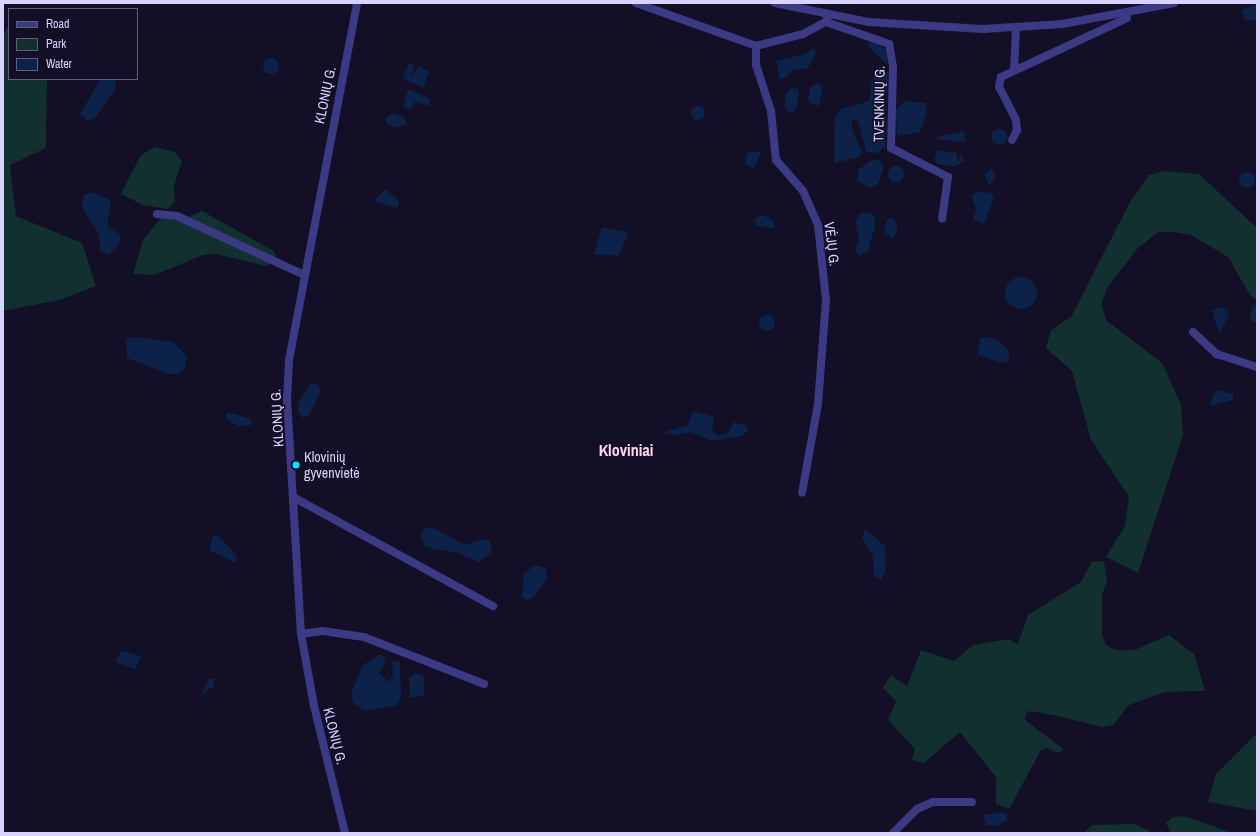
<!DOCTYPE html>
<html>
<head>
<meta charset="utf-8">
<style>
  body { margin:0 }
  #map { position:relative; width:1260px; height:836px; overflow:hidden; background:#130f26; font-family:"Archivo Narrow",sans-serif }
  div>[style] { position:absolute }
  .green>* { inset:0; background:#12302f }
  .water>* { inset:0; background:#0c2248 }
  .round { border-radius:50% }
  .minor>* { height:8px; margin:-4px; padding:0 4px; transform-origin:4px; border-radius:4px; background:#3d3a85 }
  .dots>* { width:11px; height:11px; translate:-50% -50%; box-sizing:border-box; border:2px solid #130f26; border-radius:50% }
  span { translate:-50% -50%; white-space:nowrap; text-align:center; line-height:1.15; -webkit-text-stroke:3px #130f26; paint-order:stroke }
  .street-label { font-size:14px; color:#d9d4ff }
  .poi-label { font-size:14px; color:#d9d4ff }
  .left { translate:0 -50%; text-align:left }
  .quarter-label { font-size:16px; color:#ffd6f0; font-weight:700 }
  .frame { position:absolute; inset:0; border:4px solid #d9d4ff; pointer-events:none }
  .legend { position:absolute; left:8px; top:8px; width:130px; height:72px; box-sizing:border-box; background:#130f26; border:1px solid #625e7d; margin:0; padding:5px 7px; list-style:none; font-size:12px; color:#d9d4ff }
  .legend li { display:flex; align-items:center; gap:8px; height:20px }
  .legend b { width:20px; border:1px solid #625e7d }
</style>
</head>
<body>
<div id="map">
  <div class="green">
    <div style="clip-path:polygon(9px 24px,9px 79px,47px 79px,46px 148px,10px 165px,16px 216px,82px 243px,96px 286px,59px 300px,3px 311px,3px 35px)"></div>
    <div style="clip-path:polygon(155px 147px,175px 152px,182px 161px,174px 186px,175px 202px,168px 209px,143px 205px,121px 194px,141px 155px)"></div>
    <div style="clip-path:polygon(1165px 171px,1199px 174px,1257px 228px,1257px 301px,1250px 295px,1228px 257px,1191px 235px,1175px 232px,1158px 232px,1138px 248px,1107px 288px,1101px 305px,1107px 321px,1162px 363px,1181px 404px,1183px 435px,1138px 573px,1106px 557px,1125px 526px,1129px 497px,1091px 440px,1072px 371px,1046px 348px,1051px 330px,1071px 317px,1130px 202px,1149px 175px)"></div>
    <div style="clip-path:polygon(202px 211px,274px 251px,277px 259px,266px 266px,216px 254px,203px 255px,154px 275px,133px 274px,143px 240px,161px 218px,181px 220px)"></div>
    <div style="clip-path:polygon(1104px 561px,1107px 581px,1102px 594px,1102px 635px,1106px 645px,1115px 650px,1135px 650px,1169px 635px,1194px 654px,1205px 691px,1165px 692px,1129px 705px,1113px 725px,1102px 727px,1063px 717px,1031px 711px,1026px 714px,1025px 720px,1063px 749px,1059px 753px,1047px 748px,1041px 750px,1009px 809px,996px 804px,996px 777px,960px 732px,924px 763px,912px 760px,915px 749px,888px 720px,896px 701px,883px 688px,891px 675px,907px 686px,921px 650px,954px 661px,973px 645px,1009px 639px,1018px 644px,1028px 615px,1081px 582px,1092px 562px)"></div>
    <div style="clip-path:polygon(1257px 733px,1257px 811px,1208px 802px,1216px 774px)"></div>
    <div style="clip-path:polygon(1181px 816px,1188px 817px,1231px 833px,1171px 833px,1166px 823px,1171px 818px)"></div>
    <div style="clip-path:polygon(1135px 824px,1153px 833px,1084px 833px,1092px 825px)"></div>
  </div>
  <div class="water">
    <div style="clip-path:polygon(1257px 4px,1257px 20px,1244px 20px,1242px 10px)"></div>
    <div style="clip-path:polygon(870px 41px,886px 49px,887px 64px,868px 47px)"></div>
    <div style="clip-path:polygon(813px 48px,816px 52px,808px 68px,790px 71px,786px 78px,780px 79px,776px 61px,805px 54px)"></div>
    <div class="round" style="left:263px;top:58px;width:16px;height:16px"></div>
    <div style="clip-path:polygon(409px 63px,414px 65px,411px 78px,419px 66px,429px 72px,423px 88px,403px 78px)"></div>
    <div style="clip-path:polygon(879px 66px,888px 72px,887px 92px,878px 107px,880px 124px,880px 106px,886px 106px,885px 146px,878px 153px,866px 152px,858px 121px,853px 119px,851px 127px,862px 151px,860px 157px,834px 163px,835px 117px,841px 109px,869px 101px,871px 84px)"></div>
    <div style="clip-path:polygon(101px 79px,115px 79px,116px 88px,95px 118px,87px 121px,80px 113px)"></div>
    <div style="clip-path:polygon(817px 83px,823px 87px,819px 106px,810px 103px,808px 99px,810px 87px)"></div>
    <div style="clip-path:polygon(791px 88px,798px 89px,799px 95px,796px 110px,789px 113px,785px 108px,785px 95px)"></div>
    <div style="clip-path:polygon(408px 89px,430px 99px,429px 106px,415px 102px,410px 109px,403px 107px)"></div>
    <div style="clip-path:polygon(907px 101px,925px 103px,927px 112px,920px 132px,897px 136px,896px 109px)"></div>
    <div class="round" style="left:691px;top:106px;width:14px;height:14px"></div>
    <div style="clip-path:polygon(393px 114px,403px 117px,407px 124px,397px 128px,387px 124px,385px 118px)"></div>
    <div class="round" style="left:991px;top:129px;width:16px;height:16px"></div>
    <div style="clip-path:polygon(964px 131px,965px 142px,936px 139px,939px 136px)"></div>
    <div style="clip-path:polygon(750px 151px,762px 152px,753px 168px,746px 164px,746px 155px)"></div>
    <div style="clip-path:polygon(938px 151px,956px 152px,958px 161px,961px 155px,964px 161px,954px 167px,938px 164px,934px 160px)"></div>
    <div style="clip-path:polygon(880px 160px,884px 167px,878px 184px,870px 188px,857px 181px,859px 169px,870px 161px)"></div>
    <div class="round" style="left:888px;top:166px;width:16px;height:16px"></div>
    <div style="clip-path:polygon(992px 168px,995px 177px,989px 186px,985px 174px)"></div>
    <div class="round" style="left:1239px;top:172px;width:16px;height:16px"></div>
    <div style="clip-path:polygon(385px 189px,399px 201px,398px 208px,374px 201px)"></div>
    <div style="clip-path:polygon(977px 191px,992px 193px,994px 198px,984px 224px,973px 219px,976px 209px,972px 196px)"></div>
    <div style="clip-path:polygon(94px 192px,111px 201px,107px 224px,121px 237px,117px 247px,108px 255px,100px 250px,99px 235px,82px 207px,84px 195px)"></div>
    <div style="clip-path:polygon(868px 212px,874px 215px,875px 226px,868px 251px,860px 256px,855px 251px,859px 238px,855px 221px,861px 213px)"></div>
    <div style="clip-path:polygon(763px 215px,773px 221px,775px 228px,756px 226px,755px 218px)"></div>
    <div style="clip-path:polygon(893px 217px,898px 228px,893px 239px,884px 233px,887px 220px)"></div>
    <div style="clip-path:polygon(602px 227px,628px 233px,619px 256px,594px 254px)"></div>
    <div class="round" style="left:1005px;top:277px;width:32px;height:32px"></div>
    <div style="clip-path:polygon(1257px 304px,1257px 323px,1249px 319px,1253px 306px)"></div>
    <div style="clip-path:polygon(1223px 307px,1229px 315px,1219px 334px,1212px 310px)"></div>
    <div class="round" style="left:759px;top:315px;width:16px;height:16px"></div>
    <div style="clip-path:polygon(133px 337px,174px 342px,187px 358px,185px 368px,179px 374px,169px 374px,127px 358px,126px 339px)"></div>
    <div style="clip-path:polygon(986px 337px,998px 340px,1009px 351px,1009px 361px,1002px 363px,978px 355px,980px 339px)"></div>
    <div style="clip-path:polygon(311px 383px,319px 385px,320px 392px,309px 416px,302px 418px,298px 411px,299px 402px)"></div>
    <div style="clip-path:polygon(1216px 390px,1233px 394px,1233px 400px,1209px 406px)"></div>
    <div style="clip-path:polygon(693px 411px,714px 417px,712px 431px,718px 436px,728px 433px,734px 422px,747px 426px,748px 431px,742px 436px,712px 441px,691px 432px,673px 435px,662px 433px,688px 425px)"></div>
    <div style="clip-path:polygon(227px 412px,251px 419px,252px 425px,239px 426px,226px 419px)"></div>
    <div style="clip-path:polygon(432px 527px,465px 545px,483px 539px,490px 541px,492px 553px,479px 562px,458px 553px,425px 547px,420px 535px,424px 528px)"></div>
    <div style="clip-path:polygon(865px 529px,885px 546px,885px 572px,881px 580px,874px 576px,873px 557px,862px 538px)"></div>
    <div style="clip-path:polygon(218px 535px,236px 555px,236px 563px,209px 550px,213px 536px)"></div>
    <div style="clip-path:polygon(534px 565px,545px 568px,548px 578px,533px 598px,526px 600px,522px 597px,524px 574px)"></div>
    <div style="clip-path:polygon(121px 651px,141px 656px,135px 669px,115px 662px)"></div>
    <div style="clip-path:polygon(380px 654px,386px 661px,379px 673px,387px 682px,393px 676px,392px 661px,400px 662px,401px 699px,396px 705px,364px 711px,353px 703px,351px 693px,363px 665px)"></div>
    <div style="clip-path:polygon(416px 673px,424px 677px,424px 695px,410px 698px,409px 677px)"></div>
    <div style="clip-path:polygon(209px 678px,214px 679px,214px 686px,201px 695px)"></div>
    <div style="clip-path:polygon(1000px 812px,1007px 814px,1007px 820px,997px 826px,986px 825px,983px 815px)"></div>
  </div>
  <div class="minor">
    <div style="left:636px;top:3px;width:127px;rotate:19.7deg"></div>
    <div style="left:775px;top:3px;width:95px;rotate:11.5deg"></div>
    <div style="left:868px;top:22px;width:115px;rotate:3.5deg"></div>
    <div style="left:983px;top:29px;width:79px;rotate:-3.6deg"></div>
    <div style="left:1062px;top:24px;width:114px;rotate:-10.6deg"></div>
    <div style="left:826px;top:22px;width:67px;rotate:19.2deg"></div>
    <div style="left:889px;top:44px;width:23px;rotate:80deg"></div>
    <div style="left:893px;top:67px;width:81px;rotate:91.4deg"></div>
    <div style="left:891px;top:148px;width:64px;rotate:27deg"></div>
    <div style="left:948px;top:177px;width:42px;rotate:98.1deg"></div>
    <div style="left:756px;top:46px;width:19px;rotate:90deg"></div>
    <div style="left:756px;top:65px;width:48px;rotate:71.9deg"></div>
    <div style="left:771px;top:111px;width:49px;rotate:84.2deg"></div>
    <div style="left:776px;top:160px;width:41px;rotate:48.9deg"></div>
    <div style="left:803px;top:191px;width:37px;rotate:66deg"></div>
    <div style="left:818px;top:225px;width:75px;rotate:83.9deg"></div>
    <div style="left:826px;top:300px;width:104px;rotate:94.4deg"></div>
    <div style="left:818px;top:404px;width:90px;rotate:100.2deg"></div>
    <div style="left:756px;top:46px;width:49px;rotate:-14.3deg"></div>
    <div style="left:803px;top:34px;width:26px;rotate:-28deg"></div>
    <div style="left:826px;top:22px;width:4px;rotate:-76deg"></div>
    <div style="left:1014px;top:69px;width:41px;rotate:-87.2deg"></div>
    <div style="left:1012px;top:140px;width:11px;rotate:-63deg"></div>
    <div style="left:1017px;top:130px;width:10px;rotate:-96deg"></div>
    <div style="left:1016px;top:120px;width:37px;rotate:-117deg"></div>
    <div style="left:999px;top:87px;width:10px;rotate:-79deg"></div>
    <div style="left:1001px;top:77px;width:139px;rotate:-25.1deg"></div>
    <div style="left:157px;top:214px;width:20px;rotate:6deg"></div>
    <div style="left:177px;top:216px;width:140px;rotate:24.9deg"></div>
    <div style="left:1193px;top:332px;width:33px;rotate:43deg"></div>
    <div style="left:1217px;top:354px;width:42px;rotate:18deg"></div>
    <div style="left:293px;top:497px;width:228px;rotate:28.6deg"></div>
    <div style="left:301px;top:634px;width:22px;rotate:-8deg"></div>
    <div style="left:323px;top:631px;width:41px;rotate:8.3deg"></div>
    <div style="left:364px;top:637px;width:129px;rotate:21.4deg"></div>
    <div style="left:345px;top:833px;width:131px;rotate:-103.7deg"></div>
    <div style="left:314px;top:706px;width:73px;rotate:-100.2deg"></div>
    <div style="left:301px;top:634px;width:234px;rotate:-93.4deg"></div>
    <div style="left:287px;top:400px;width:40px;rotate:-87.1deg"></div>
    <div style="left:289px;top:360px;width:363px;rotate:-79.2deg"></div>
    <div style="left:893px;top:833px;width:34px;rotate:-45deg"></div>
    <div style="left:917px;top:809px;width:17px;rotate:-24deg"></div>
    <div style="left:933px;top:802px;width:39px"></div>
  </div>
  <div class="dots">
    <div style="left:296px;top:465px;background:#00e5ff"></div>
  </div>
  <div class="street-label">
    <span style="left:325px;top:95px;rotate:-78deg">KLONIŲ G.</span>
    <span style="left:879px;top:104px;rotate:-89deg">TVENKINIŲ G.</span>
    <span style="left:832px;top:244px;rotate:83deg">VĖJŲ G.</span>
    <span style="left:277px;top:418px;rotate:-93deg">KLONIŲ G.</span>
    <span style="left:335px;top:736px;rotate:76deg">KLONIŲ G.</span>
  </div>
  <div class="poi-label">
    <span class="left" style="left:304px;top:465px">Klovinių<br>gyvenvietė</span>
  </div>
  <div class="quarter-label">
    <span style="left:626px;top:450px">Kloviniai</span>
  </div>
  <div class="frame"></div>
  <ul class="legend">
  <li><b style="height:5px;background:#3d3a85"></b>Road</li>
  <li><b style="height:11px;background:#12302f"></b>Park</li>
  <li><b style="height:11px;background:#0c2248"></b>Water</li>
  </ul>
</div>
</body>
</html>
